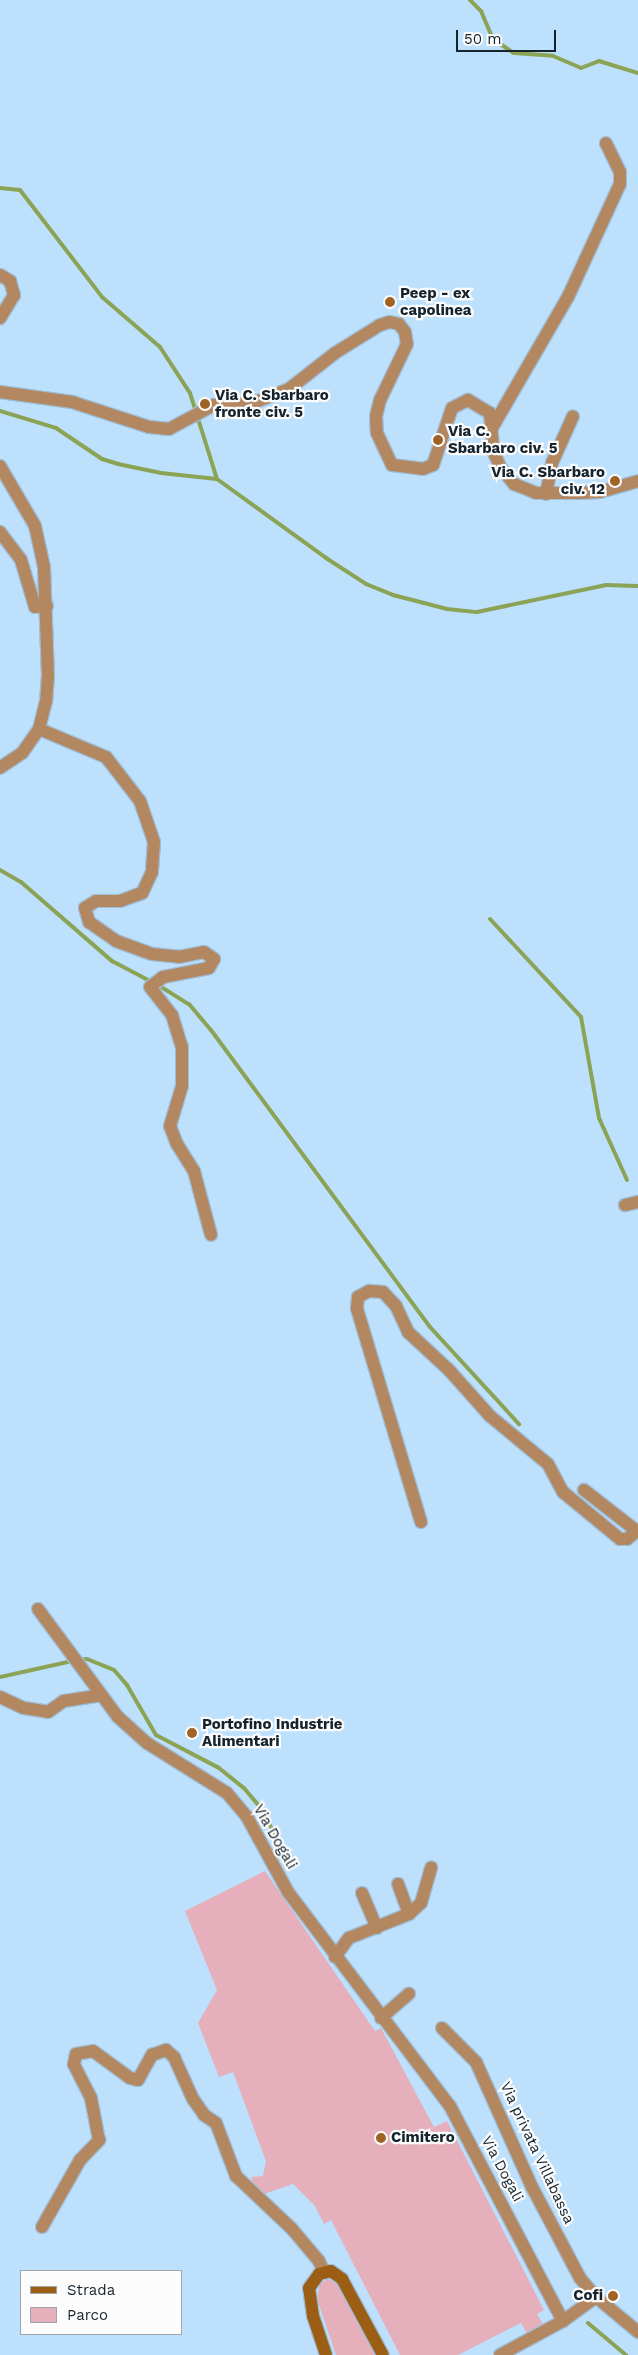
<!DOCTYPE html>
<html>
<head>
<meta charset="utf-8">
<style>
  body { margin:0 }
  #map { position:relative; width:638px; height:2355px; overflow:hidden; background:#bde0fd; font-family:"Work Sans",sans-serif }
  div>[style] { position:absolute }
  .green>* { inset:0; background:#e6afbc }
  .stream>* { height:4px; margin:-2px; padding:0 2px; transform-origin:2px; border-radius:2px; background:#8ba354 }
  .roads { filter:drop-shadow(1px 0 #9fbed8) drop-shadow(-1px 0 #9fbed8) drop-shadow(0 1px #9fbed8) drop-shadow(0 -1px #9fbed8) }
  .street>* { height:12px; margin:-6px; padding:0 6px; transform-origin:6px; border-radius:6px; background:#b38760 }
  .secondary>* { height:12px; margin:-6px; padding:0 6px; transform-origin:6px; border-radius:6px; background:#9c5d14 }
  .dots>* { width:14px; height:14px; translate:-50% -50%; box-sizing:border-box; border:2px solid #fcfcfc; border-radius:50% }
  span { translate:-50% -50%; white-space:nowrap; text-align:center; line-height:1.15; -webkit-text-stroke:4.5px #fcfcfc; paint-order:stroke }
  .poi-label { font-size:15px; color:#15232d; font-weight:700 }
  .left { translate:0 -50%; text-align:left }
  .right { translate:-100% -50%; text-align:right }
  .street-label { font-size:15px; color:#15232d }
  .legend { position:absolute; left:20px; top:2270px; width:162px; height:65px; box-sizing:border-box; background:#fcfcfc; border:1px solid #a0a5a9; margin:0; padding:6px 9px; list-style:none; font-size:15px; color:#15232d }
  .legend li { display:flex; align-items:center; gap:10px; height:25px }
  .legend b { width:25px; border:1px solid #a0a5a9 }
  .scale { position:absolute; left:456px; top:30px; width:100px; height:22px; box-sizing:border-box; border:2px solid #15232d; border-top:0; padding-left:6px; font-size:15px; line-height:18px; white-space:nowrap; color:#15232d; -webkit-text-stroke:4px #fcfcfc; paint-order:stroke }
</style>
</head>
<body>
<div id="map">
  <div class="green">
    <div style="clip-path:polygon(265px 1871px,375px 2031px,381px 2028px,434px 2127px,447px 2121px,544px 2310px,537px 2314px,544px 2326px,527px 2334px,521px 2323px,458px 2355px,400px 2355px,331px 2220px,324px 2224px,315px 2206px,293px 2184px,258px 2196px,251px 2177px,263px 2176px,266px 2161px,233px 2072px,219px 2077px,198px 2023px,217px 1990px,185px 1911px)"></div>
    <div style="clip-path:polygon(329px 2279px,341px 2287px,376px 2355px,336px 2355px,317px 2299px,320px 2283px)"></div>
  </div>
  <div class="stream">
    <div style="left:470px;top:0;width:16px;rotate:45deg"></div>
    <div style="left:481px;top:11px;width:30px;rotate:67deg"></div>
    <div style="left:493px;top:39px;width:25px;rotate:34deg"></div>
    <div style="left:514px;top:53px;width:39px;rotate:4deg"></div>
    <div style="left:553px;top:56px;width:30px;rotate:23deg"></div>
    <div style="left:581px;top:68px;width:19px;rotate:-21deg"></div>
    <div style="left:599px;top:61px;width:41px;rotate:17.1deg"></div>
    <div style="left:0;top:188px;width:20px;rotate:6deg"></div>
    <div style="left:20px;top:190px;width:135px;rotate:52.5deg"></div>
    <div style="left:102px;top:297px;width:77px;rotate:40.8deg"></div>
    <div style="left:160px;top:347px;width:55px;rotate:56.9deg"></div>
    <div style="left:190px;top:393px;width:90px;rotate:72.6deg"></div>
    <div style="left:0;top:411px;width:59px;rotate:16.9deg"></div>
    <div style="left:56px;top:428px;width:55px;rotate:34deg"></div>
    <div style="left:102px;top:459px;width:17px;rotate:17deg"></div>
    <div style="left:118px;top:464px;width:44px;rotate:11.8deg"></div>
    <div style="left:161px;top:473px;width:56px;rotate:6.1deg"></div>
    <div style="left:217px;top:479px;width:135px;rotate:35.9deg"></div>
    <div style="left:326px;top:558px;width:48px;rotate:33deg"></div>
    <div style="left:366px;top:584px;width:29px;rotate:22deg"></div>
    <div style="left:393px;top:595px;width:56px;rotate:14.5deg"></div>
    <div style="left:447px;top:609px;width:30px;rotate:6deg"></div>
    <div style="left:477px;top:612px;width:132px;rotate:-11.8deg"></div>
    <div style="left:606px;top:585px;width:32px;rotate:2deg"></div>
    <div style="left:0;top:870px;width:24px;rotate:30deg"></div>
    <div style="left:21px;top:882px;width:121px;rotate:41deg"></div>
    <div style="left:112px;top:961px;width:45px;rotate:27.7deg"></div>
    <div style="left:490px;top:919px;width:134px;rotate:47.1deg"></div>
    <div style="left:581px;top:1017px;width:103px;rotate:79.9deg"></div>
    <div style="left:599px;top:1118px;width:68px;rotate:65.7deg"></div>
    <div style="left:158px;top:985px;width:36px;rotate:32deg"></div>
    <div style="left:189px;top:1004px;width:34px;rotate:50deg"></div>
    <div style="left:211px;top:1030px;width:369px;rotate:53.6deg"></div>
    <div style="left:430px;top:1327px;width:132px;rotate:47.5deg"></div>
    <div style="left:79px;top:1660px;width:8px;rotate:-7deg"></div>
    <div style="left:87px;top:1659px;width:29px;rotate:22deg"></div>
    <div style="left:114px;top:1670px;width:20px;rotate:49deg"></div>
    <div style="left:127px;top:1685px;width:58px;rotate:59.9deg"></div>
    <div style="left:156px;top:1735px;width:71px;rotate:27.6deg"></div>
    <div style="left:219px;top:1768px;width:32px;rotate:39deg"></div>
    <div style="left:244px;top:1788px;width:25px;rotate:50deg"></div>
    <div style="left:260px;top:1807px;width:65px;rotate:61.5deg"></div>
    <div style="left:0;top:1677px;width:74px;rotate:-12.5deg"></div>
    <div style="left:588px;top:2323px;width:50px;rotate:40.1deg"></div>
  </div>
  <div class="roads">
    <div class="street">
      <div style="left:0;top:275px;width:12px;rotate:31deg"></div>
      <div style="left:10px;top:281px;width:15px;rotate:74deg"></div>
      <div style="left:14px;top:295px;width:27px;rotate:121deg"></div>
      <div style="left:0;top:392px;width:73px;rotate:7.9deg"></div>
      <div style="left:72px;top:402px;width:81px;rotate:18deg"></div>
      <div style="left:149px;top:427px;width:20px;rotate:6deg"></div>
      <div style="left:169px;top:429px;width:51px;rotate:-28.1deg"></div>
      <div style="left:214px;top:405px;width:44px;rotate:-5.2deg"></div>
      <div style="left:258px;top:401px;width:33px;rotate:-21deg"></div>
      <div style="left:289px;top:389px;width:58px;rotate:-38deg"></div>
      <div style="left:335px;top:353px;width:53px;rotate:-31.9deg"></div>
      <div style="left:380px;top:325px;width:10px;rotate:-17deg"></div>
      <div style="left:390px;top:322px;width:9px;rotate:13deg"></div>
      <div style="left:399px;top:324px;width:10px;rotate:53deg"></div>
      <div style="left:405px;top:332px;width:12px;rotate:81deg"></div>
      <div style="left:407px;top:344px;width:62px;rotate:115.7deg"></div>
      <div style="left:380px;top:400px;width:16px;rotate:104deg"></div>
      <div style="left:376px;top:416px;width:17px;rotate:87deg"></div>
      <div style="left:377px;top:433px;width:35px;rotate:65deg"></div>
      <div style="left:392px;top:465px;width:31px;rotate:7deg"></div>
      <div style="left:423px;top:469px;width:11px;rotate:-22deg"></div>
      <div style="left:433px;top:465px;width:60px;rotate:-71.6deg"></div>
      <div style="left:452px;top:408px;width:18px;rotate:-27deg"></div>
      <div style="left:468px;top:400px;width:26px;rotate:31deg"></div>
      <div style="left:490px;top:413px;width:38px;rotate:85deg"></div>
      <div style="left:493px;top:451px;width:19px;rotate:65deg"></div>
      <div style="left:501px;top:468px;width:21px;rotate:51deg"></div>
      <div style="left:514px;top:484px;width:24px;rotate:22deg"></div>
      <div style="left:536px;top:493px;width:43px"></div>
      <div style="left:579px;top:493px;width:21px;rotate:-3deg"></div>
      <div style="left:600px;top:492px;width:40px;rotate:-16deg"></div>
      <div style="left:492px;top:428px;width:151px;rotate:-59.9deg"></div>
      <div style="left:568px;top:297px;width:124px;rotate:-65.3deg"></div>
      <div style="left:620px;top:184px;width:12px;rotate:-90deg"></div>
      <div style="left:620px;top:172px;width:32px;rotate:-116deg"></div>
      <div style="left:0;top:466px;width:69px;rotate:59.7deg"></div>
      <div style="left:35px;top:526px;width:42px;rotate:77.6deg"></div>
      <div style="left:44px;top:567px;width:108px;rotate:87.9deg"></div>
      <div style="left:48px;top:675px;width:26px;rotate:94deg"></div>
      <div style="left:46px;top:701px;width:29px;rotate:104deg"></div>
      <div style="left:39px;top:729px;width:29px;rotate:125deg"></div>
      <div style="left:22px;top:753px;width:27px;rotate:146deg"></div>
      <div style="left:546px;top:494px;width:32px;rotate:-79deg"></div>
      <div style="left:552px;top:463px;width:51px;rotate:-65.9deg"></div>
      <div style="left:0;top:532px;width:35px;rotate:53deg"></div>
      <div style="left:21px;top:560px;width:49px;rotate:73.4deg"></div>
      <div style="left:35px;top:607px;width:12px;rotate:-5deg"></div>
      <div style="left:39px;top:729px;width:73px;rotate:22.7deg"></div>
      <div style="left:106px;top:757px;width:56px;rotate:52.3deg"></div>
      <div style="left:140px;top:801px;width:43px;rotate:71.1deg"></div>
      <div style="left:154px;top:842px;width:30px;rotate:94deg"></div>
      <div style="left:152px;top:872px;width:23px;rotate:115deg"></div>
      <div style="left:142px;top:893px;width:23px;rotate:160deg"></div>
      <div style="left:120px;top:901px;width:24px;rotate:180deg"></div>
      <div style="left:96px;top:901px;width:13px;rotate:148deg"></div>
      <div style="left:85px;top:908px;width:15px;rotate:74deg"></div>
      <div style="left:89px;top:922px;width:33px;rotate:35deg"></div>
      <div style="left:116px;top:941px;width:38px;rotate:20deg"></div>
      <div style="left:152px;top:954px;width:27px;rotate:6deg"></div>
      <div style="left:179px;top:957px;width:25px;rotate:-11deg"></div>
      <div style="left:204px;top:952px;width:12px;rotate:35deg"></div>
      <div style="left:214px;top:959px;width:10px;rotate:119deg"></div>
      <div style="left:209px;top:968px;width:47px;rotate:168.9deg"></div>
      <div style="left:163px;top:977px;width:16px;rotate:142deg"></div>
      <div style="left:150px;top:987px;width:36px;rotate:52deg"></div>
      <div style="left:172px;top:1015px;width:34px;rotate:73deg"></div>
      <div style="left:182px;top:1047px;width:39px;rotate:90deg"></div>
      <div style="left:182px;top:1086px;width:42px;rotate:106.7deg"></div>
      <div style="left:170px;top:1126px;width:19px;rotate:69deg"></div>
      <div style="left:177px;top:1144px;width:32px;rotate:58deg"></div>
      <div style="left:194px;top:1171px;width:66px;rotate:75.1deg"></div>
      <div style="left:625px;top:1205px;width:13px;rotate:-13deg"></div>
      <div style="left:584px;top:1490px;width:68px;rotate:37.9deg"></div>
      <div style="left:421px;top:1522px;width:223px;rotate:-106.7deg"></div>
      <div style="left:357px;top:1308px;width:11px;rotate:-85deg"></div>
      <div style="left:358px;top:1297px;width:13px;rotate:-29deg"></div>
      <div style="left:369px;top:1291px;width:14px;rotate:4deg"></div>
      <div style="left:383px;top:1292px;width:19px;rotate:47deg"></div>
      <div style="left:396px;top:1306px;width:29px;rotate:65deg"></div>
      <div style="left:408px;top:1332px;width:56px;rotate:42.8deg"></div>
      <div style="left:449px;top:1370px;width:62px;rotate:48.3deg"></div>
      <div style="left:490px;top:1416px;width:75px;rotate:39.6deg"></div>
      <div style="left:548px;top:1464px;width:32px;rotate:62deg"></div>
      <div style="left:563px;top:1492px;width:74px;rotate:39.5deg"></div>
      <div style="left:620px;top:1539px;width:7px"></div>
      <div style="left:627px;top:1539px;width:13px;rotate:-39deg"></div>
      <div style="left:38px;top:1609px;width:134px;rotate:53.5deg"></div>
      <div style="left:118px;top:1717px;width:39px;rotate:42deg"></div>
      <div style="left:147px;top:1743px;width:94px;rotate:32deg"></div>
      <div style="left:227px;top:1793px;width:31px;rotate:50deg"></div>
      <div style="left:247px;top:1817px;width:85px;rotate:61.3deg"></div>
      <div style="left:288px;top:1892px;width:268px;rotate:52.9deg"></div>
      <div style="left:450px;top:2106px;width:243px;rotate:62.3deg"></div>
      <div style="left:563px;top:2321px;width:41px;rotate:-36deg"></div>
      <div style="left:0;top:1697px;width:26px;rotate:25deg"></div>
      <div style="left:24px;top:1708px;width:24px;rotate:9deg"></div>
      <div style="left:48px;top:1712px;width:19px;rotate:-35deg"></div>
      <div style="left:64px;top:1701px;width:38px;rotate:-9deg"></div>
      <div style="left:362px;top:1893px;width:38px;rotate:67deg"></div>
      <div style="left:409px;top:1914px;width:16px;rotate:-43deg"></div>
      <div style="left:421px;top:1903px;width:37px;rotate:-74deg"></div>
      <div style="left:335px;top:1957px;width:24px;rotate:-54deg"></div>
      <div style="left:349px;top:1938px;width:65px;rotate:-21.8deg"></div>
      <div style="left:409px;top:1914px;width:32px;rotate:-110deg"></div>
      <div style="left:381px;top:2018px;width:37px;rotate:-41deg"></div>
      <div style="left:442px;top:2028px;width:48px;rotate:45deg"></div>
      <div style="left:476px;top:2062px;width:137px;rotate:65.9deg"></div>
      <div style="left:532px;top:2187px;width:103px;rotate:62.2deg"></div>
      <div style="left:580px;top:2278px;width:25px;rotate:50deg"></div>
      <div style="left:596px;top:2297px;width:55px;rotate:39.8deg"></div>
      <div style="left:42px;top:2227px;width:77px;rotate:-60.4deg"></div>
      <div style="left:80px;top:2160px;width:28px;rotate:-46deg"></div>
      <div style="left:99px;top:2140px;width:43px;rotate:-100.8deg"></div>
      <div style="left:91px;top:2098px;width:38px;rotate:-117deg"></div>
      <div style="left:74px;top:2064px;width:10px;rotate:-79deg"></div>
      <div style="left:76px;top:2054px;width:17px;rotate:-10deg"></div>
      <div style="left:93px;top:2051px;width:46px;rotate:36.1deg"></div>
      <div style="left:130px;top:2078px;width:8px;rotate:14deg"></div>
      <div style="left:138px;top:2080px;width:29px;rotate:-61deg"></div>
      <div style="left:152px;top:2055px;width:15px;rotate:-20deg"></div>
      <div style="left:166px;top:2050px;width:11px;rotate:41deg"></div>
      <div style="left:174px;top:2057px;width:46px;rotate:65.7deg"></div>
      <div style="left:193px;top:2099px;width:19px;rotate:55deg"></div>
      <div style="left:204px;top:2115px;width:14px;rotate:34deg"></div>
      <div style="left:216px;top:2123px;width:57px;rotate:69.3deg"></div>
      <div style="left:236px;top:2176px;width:77px;rotate:43.4deg"></div>
      <div style="left:292px;top:2229px;width:42px;rotate:49.8deg"></div>
      <div style="left:319px;top:2261px;width:13px;rotate:67deg"></div>
      <div style="left:500px;top:2355px;width:72px;rotate:-28.4deg"></div>
    </div>
    <div class="secondary">
      <div style="left:326px;top:2355px;width:41px;rotate:-108.4deg"></div>
      <div style="left:313px;top:2316px;width:28px;rotate:-98deg"></div>
      <div style="left:309px;top:2288px;width:17px;rotate:-54deg"></div>
      <div style="left:319px;top:2274px;width:12px;rotate:-14deg"></div>
      <div style="left:331px;top:2271px;width:14px;rotate:36deg"></div>
      <div style="left:342px;top:2279px;width:86px;rotate:61.7deg"></div>
    </div>
  </div>
  <div class="dots">
    <div style="left:390px;top:302px;background:#9f6425"></div>
    <div style="left:205px;top:404px;background:#9f6425"></div>
    <div style="left:438px;top:440px;background:#9f6425"></div>
    <div style="left:615px;top:481px;background:#9f6425"></div>
    <div style="left:192px;top:1733px;background:#9f6425"></div>
    <div style="left:381px;top:2138px;background:#9f6425"></div>
    <div style="left:613px;top:2296px;background:#9f6425"></div>
  </div>
  <div class="poi-label">
    <span class="left" style="left:400px;top:302px">Peep - ex<br>capolinea</span>
    <span class="left" style="left:215px;top:404px">Via C. Sbarbaro<br>fronte civ. 5</span>
    <span class="left" style="left:448px;top:440px">Via C.<br>Sbarbaro civ. 5</span>
    <span class="right" style="left:605px;top:481px">Via C. Sbarbaro<br>civ. 12</span>
    <span class="left" style="left:202px;top:1733px">Portofino Industrie<br>Alimentari</span>
    <span class="left" style="left:391px;top:2138px">Cimitero</span>
    <span class="right" style="left:603px;top:2296px">Cofi</span>
  </div>
  <div class="street-label">
    <span style="left:275px;top:1837px;rotate:60deg">Via Dogali</span>
    <span style="left:537px;top:2153px;rotate:65deg">Via privata Villabassa</span>
    <span style="left:502px;top:2169px;rotate:62deg">Via Dogali</span>
  </div>
  <ul class="legend">
  <li><b style="height:6px;background:#9c5d14"></b>Strada</li>
  <li><b style="height:14px;background:#e6afbc"></b>Parco</li>
  </ul>
  <div class="scale">50 m</div>
</div>
</body>
</html>
